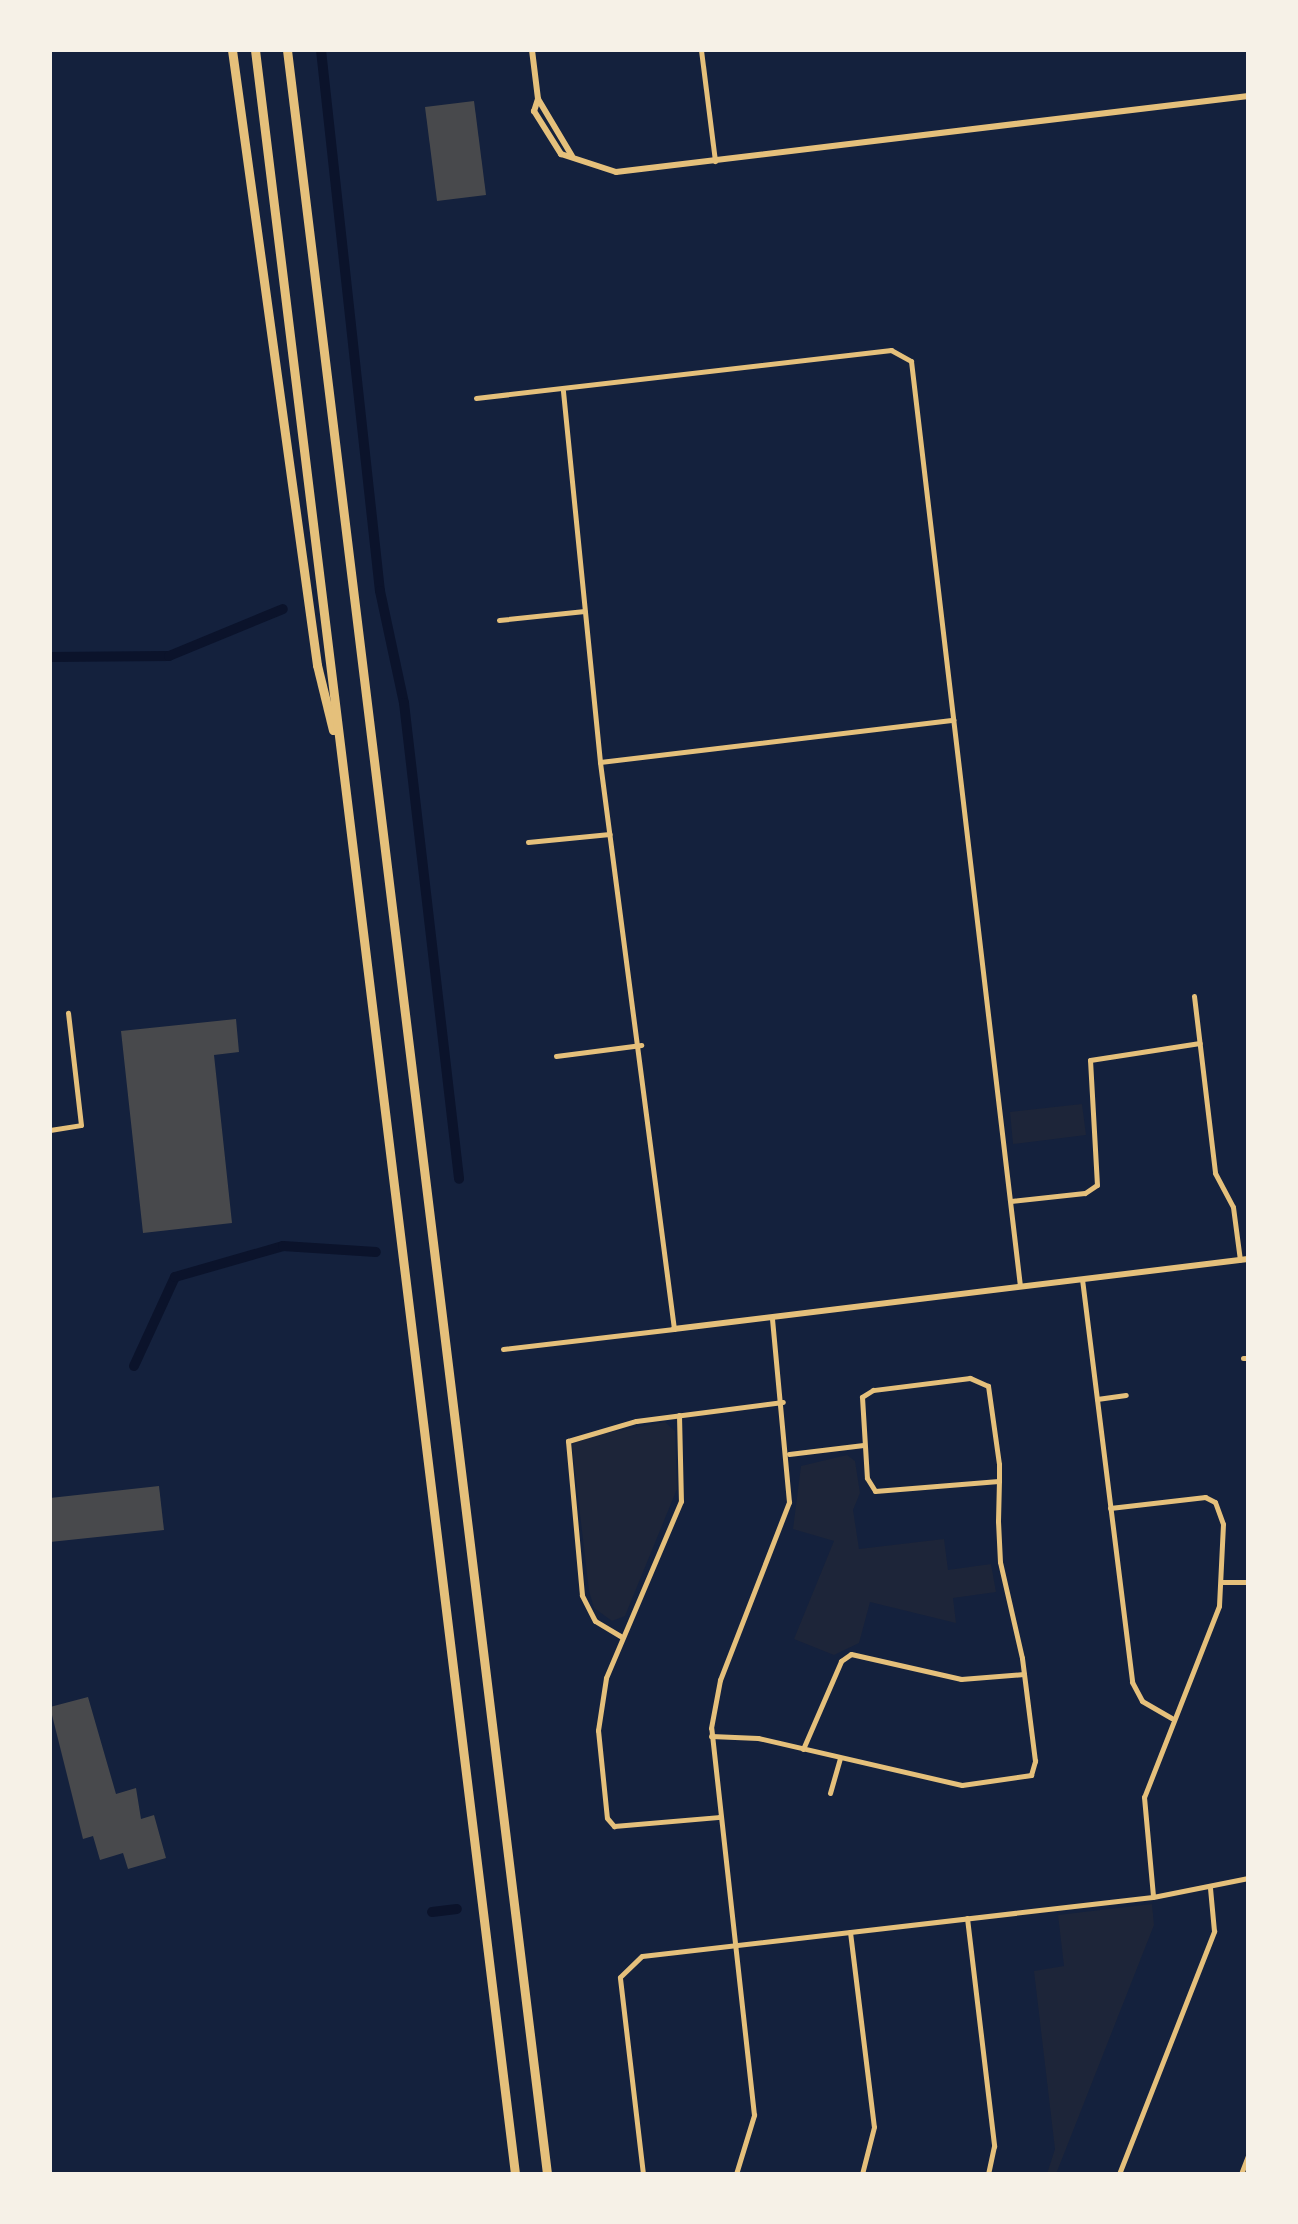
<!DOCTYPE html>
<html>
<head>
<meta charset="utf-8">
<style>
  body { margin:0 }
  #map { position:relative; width:1298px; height:2224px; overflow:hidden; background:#14213d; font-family:"PT Sans Narrow",sans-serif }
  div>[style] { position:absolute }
  .green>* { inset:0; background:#1d2539 }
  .canal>* { height:10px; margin:-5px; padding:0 5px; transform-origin:5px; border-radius:5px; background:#0b132b }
  .building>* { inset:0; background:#48494c }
  .minor>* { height:5px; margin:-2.5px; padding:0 2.5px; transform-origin:2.5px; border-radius:2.5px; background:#e5c07b }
  .tertiary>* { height:6px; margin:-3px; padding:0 3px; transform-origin:3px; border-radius:3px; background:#e5c07b }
  .motorway>* { height:9px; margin:-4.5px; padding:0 4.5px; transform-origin:4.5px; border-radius:4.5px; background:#e5c07b }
  span { translate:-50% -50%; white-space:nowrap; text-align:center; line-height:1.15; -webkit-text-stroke:8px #f6f1e7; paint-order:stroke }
  .frame { position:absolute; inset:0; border:52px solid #f6f1e7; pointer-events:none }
</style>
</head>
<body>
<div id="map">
  <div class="green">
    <div style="clip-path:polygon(1082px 1104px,1086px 1135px,1013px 1144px,1010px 1112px)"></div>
    <div style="clip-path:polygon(665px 1422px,675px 1431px,677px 1489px,625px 1616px,612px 1621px,594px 1608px,589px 1591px,572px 1445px,580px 1438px)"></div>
    <div style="clip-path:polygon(847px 1455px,855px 1461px,860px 1493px,853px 1510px,859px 1549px,944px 1539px,948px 1570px,991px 1564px,996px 1592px,953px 1598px,956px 1623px,870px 1602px,859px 1643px,834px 1655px,794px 1639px,834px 1541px,793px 1529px,801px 1466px)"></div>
    <div style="clip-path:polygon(1152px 1904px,1154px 1925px,1056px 2174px,1047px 2174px,1055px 2149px,1034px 1971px,1064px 1966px,1058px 1915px)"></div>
  </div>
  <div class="canal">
    <div style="left:321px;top:50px;width:544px;rotate:83.78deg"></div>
    <div style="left:380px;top:591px;width:115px;rotate:77.9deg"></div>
    <div style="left:404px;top:703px;width:479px;rotate:83.4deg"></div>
    <div style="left:50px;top:657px;width:119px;rotate:-0.5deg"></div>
    <div style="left:169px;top:656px;width:123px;rotate:-22.4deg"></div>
    <div style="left:134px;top:1366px;width:98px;rotate:-65.3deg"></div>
    <div style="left:175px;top:1277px;width:112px;rotate:-16deg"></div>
    <div style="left:283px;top:1246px;width:93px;rotate:3.7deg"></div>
    <div style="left:432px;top:1912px;width:25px;rotate:-7deg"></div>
  </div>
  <div class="building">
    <div style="clip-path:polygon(474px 101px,486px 195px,437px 201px,425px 107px)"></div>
    <div style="clip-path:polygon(236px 1019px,239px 1052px,214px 1055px,232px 1223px,143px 1233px,121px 1031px)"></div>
    <div style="clip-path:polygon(159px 1486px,164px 1530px,50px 1542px,50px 1498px)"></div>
    <div style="clip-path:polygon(88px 1697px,116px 1794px,136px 1788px,141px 1819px,154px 1815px,166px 1858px,128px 1869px,123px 1853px,100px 1860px,93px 1836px,83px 1839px,50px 1707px)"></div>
  </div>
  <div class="minor">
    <div style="left:701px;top:50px;width:112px;rotate:82.8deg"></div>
    <div style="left:476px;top:398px;width:418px;rotate:-6.6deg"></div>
    <div style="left:891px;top:350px;width:23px;rotate:29deg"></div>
    <div style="left:911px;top:361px;width:931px;rotate:83.28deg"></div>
    <div style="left:499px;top:620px;width:86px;rotate:-6deg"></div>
    <div style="left:600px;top:762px;width:356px;rotate:-6.8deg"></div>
    <div style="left:528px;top:842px;width:82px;rotate:-5.6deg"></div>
    <div style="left:1194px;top:996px;width:178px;rotate:83.2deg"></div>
    <div style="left:1215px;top:1173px;width:38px;rotate:62deg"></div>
    <div style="left:1233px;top:1207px;width:53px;rotate:82.5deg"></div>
    <div style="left:556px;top:1056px;width:86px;rotate:-7.4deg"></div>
    <div style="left:50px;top:1130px;width:31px;rotate:-9deg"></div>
    <div style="left:81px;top:1125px;width:113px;rotate:-96.6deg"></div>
    <div style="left:1011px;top:1201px;width:74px;rotate:-6.2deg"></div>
    <div style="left:1085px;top:1193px;width:14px;rotate:-34deg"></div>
    <div style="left:1097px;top:1185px;width:125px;rotate:-93.2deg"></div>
    <div style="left:1090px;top:1060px;width:111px;rotate:-8.8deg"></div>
    <div style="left:1082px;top:1279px;width:406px;rotate:82.9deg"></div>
    <div style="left:1132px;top:1682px;width:21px;rotate:62deg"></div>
    <div style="left:1142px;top:1701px;width:34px;rotate:30deg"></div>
    <div style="left:503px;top:1349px;width:172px;rotate:-6.7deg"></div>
    <div style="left:674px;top:1329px;width:572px;rotate:-97.44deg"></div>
    <div style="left:600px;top:762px;width:373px;rotate:-95.7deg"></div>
    <div style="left:1243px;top:1358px;width:5px"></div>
    <div style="left:1097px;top:1399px;width:29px;rotate:-8deg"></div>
    <div style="left:679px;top:1415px;width:86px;rotate:88.7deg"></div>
    <div style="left:681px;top:1501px;width:192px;rotate:113deg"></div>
    <div style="left:606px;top:1678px;width:53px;rotate:98.7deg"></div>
    <div style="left:598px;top:1730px;width:88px;rotate:84.2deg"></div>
    <div style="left:607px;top:1818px;width:11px;rotate:49deg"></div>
    <div style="left:614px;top:1826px;width:104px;rotate:-4.9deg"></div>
    <div style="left:789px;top:1454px;width:75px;rotate:-6.9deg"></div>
    <div style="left:1110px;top:1508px;width:96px;rotate:-6.6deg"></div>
    <div style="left:1205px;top:1497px;width:11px;rotate:27deg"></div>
    <div style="left:1215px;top:1502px;width:23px;rotate:70deg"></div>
    <div style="left:1223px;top:1524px;width:82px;rotate:92.8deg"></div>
    <div style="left:1219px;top:1606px;width:205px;rotate:111.4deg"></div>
    <div style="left:1144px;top:1797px;width:98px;rotate:84.8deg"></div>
    <div style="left:1222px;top:1582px;width:26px"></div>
    <div style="left:622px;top:1637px;width:31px;rotate:-149deg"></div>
    <div style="left:595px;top:1621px;width:29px;rotate:-117deg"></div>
    <div style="left:582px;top:1595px;width:155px;rotate:-95.2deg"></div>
    <div style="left:568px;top:1441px;width:71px;rotate:-16.4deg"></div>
    <div style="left:636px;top:1421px;width:148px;rotate:-7.4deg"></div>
    <div style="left:711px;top:1736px;width:47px;rotate:2.4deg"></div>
    <div style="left:758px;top:1738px;width:209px;rotate:13deg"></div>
    <div style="left:962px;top:1785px;width:70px;rotate:-8.2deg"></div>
    <div style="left:1031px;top:1775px;width:15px;rotate:-74deg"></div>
    <div style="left:1035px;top:1761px;width:104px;rotate:-97.2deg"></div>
    <div style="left:1022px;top:1658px;width:98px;rotate:-102.9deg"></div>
    <div style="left:1000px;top:1562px;width:41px;rotate:-92.8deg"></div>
    <div style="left:998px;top:1521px;width:40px;rotate:-88.6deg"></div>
    <div style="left:999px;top:1481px;width:17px;rotate:-90deg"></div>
    <div style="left:999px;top:1464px;width:79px;rotate:-98deg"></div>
    <div style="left:988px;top:1386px;width:20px;rotate:-156deg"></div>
    <div style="left:970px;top:1378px;width:98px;rotate:172.9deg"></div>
    <div style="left:873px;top:1390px;width:13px;rotate:148deg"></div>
    <div style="left:862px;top:1397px;width:81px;rotate:86.5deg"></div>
    <div style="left:867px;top:1478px;width:15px;rotate:58deg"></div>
    <div style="left:875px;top:1491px;width:124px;rotate:-4.6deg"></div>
    <div style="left:803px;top:1749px;width:96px;rotate:-66.6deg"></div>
    <div style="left:841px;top:1661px;width:12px;rotate:-35deg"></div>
    <div style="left:851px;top:1654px;width:113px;rotate:12.8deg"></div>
    <div style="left:961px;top:1679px;width:63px;rotate:-4.5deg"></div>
    <div style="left:830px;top:1793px;width:36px;rotate:-74deg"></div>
    <div style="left:967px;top:1918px;width:230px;rotate:83.2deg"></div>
    <div style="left:994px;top:2146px;width:29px;rotate:102deg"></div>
    <div style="left:850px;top:1932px;width:196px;rotate:83deg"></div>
    <div style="left:874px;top:2127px;width:49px;rotate:104.3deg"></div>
    <div style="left:643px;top:2174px;width:198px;rotate:-96.7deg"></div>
    <div style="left:620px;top:1977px;width:30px;rotate:-44deg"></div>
    <div style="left:642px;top:1956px;width:514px;rotate:-6.59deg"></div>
    <div style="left:1153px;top:1897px;width:97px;rotate:-11.3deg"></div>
    <div style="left:736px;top:2174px;width:62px;rotate:-73deg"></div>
    <div style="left:754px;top:2115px;width:389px;rotate:-96.3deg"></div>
    <div style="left:711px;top:1728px;width:49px;rotate:-79.4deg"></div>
    <div style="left:720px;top:1680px;width:191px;rotate:-68.8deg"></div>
    <div style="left:789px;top:1502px;width:185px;rotate:-95.3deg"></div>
    <div style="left:1119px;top:2174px;width:261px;rotate:-68.6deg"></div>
    <div style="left:1214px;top:1931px;width:43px;rotate:-95.3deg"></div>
    <div style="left:1241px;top:2174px;width:19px;rotate:-69deg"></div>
  </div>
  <div class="tertiary">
    <div style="left:532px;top:50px;width:49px;rotate:83deg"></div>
    <div style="left:572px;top:156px;width:66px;rotate:-120.8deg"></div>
    <div style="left:538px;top:99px;width:13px;rotate:108deg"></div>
    <div style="left:534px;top:111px;width:51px;rotate:57.9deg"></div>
    <div style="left:561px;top:154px;width:58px;rotate:18.1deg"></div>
    <div style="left:616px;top:172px;width:637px;rotate:-6.86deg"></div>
    <div style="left:674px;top:1329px;width:578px;rotate:-6.95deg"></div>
  </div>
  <div class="motorway">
    <div style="left:232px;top:50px;width:621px;rotate:82.13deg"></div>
    <div style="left:317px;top:665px;width:67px;rotate:76.2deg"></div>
    <div style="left:255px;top:50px;width:2140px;rotate:83.02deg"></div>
    <div style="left:287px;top:50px;width:2140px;rotate:83.02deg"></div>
  </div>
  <div class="frame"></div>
</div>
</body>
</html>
